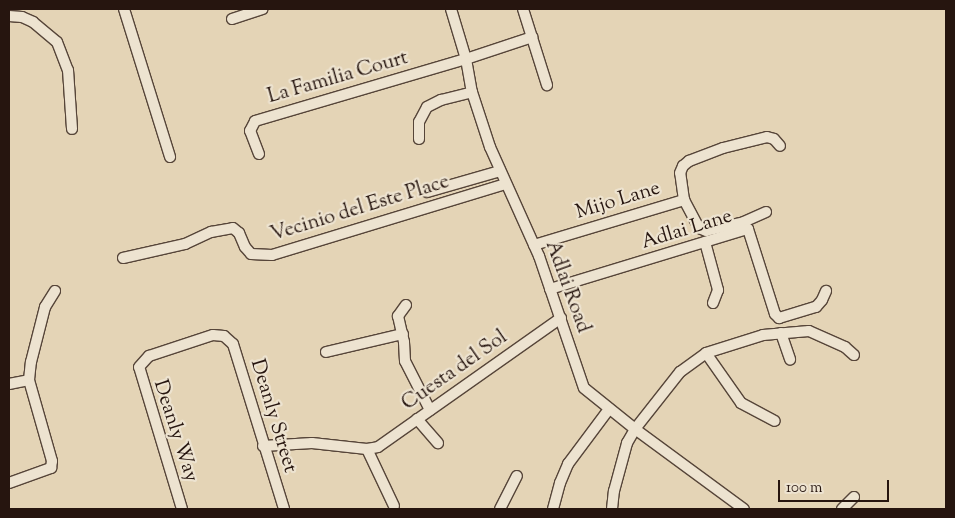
<!DOCTYPE html>
<html>
<head>
<meta charset="utf-8">
<style>
  body { margin:0 }
  #map { position:relative; width:955px; height:518px; overflow:hidden; background:#e4d4b6; font-family:"Sorts Mill Goudy",serif }
  div>[style] { position:absolute }
  .roads { filter:drop-shadow(1px 0 #564539) drop-shadow(-1px 0 #564539) drop-shadow(0 1px #564539) drop-shadow(0 -1px #564539) }
  .minor>* { height:10px; margin:-5px; padding:0 5px; transform-origin:5px; border-radius:5px; background:#ede3d0 }
  span { translate:-50% -50%; white-space:nowrap; text-align:center; line-height:1.15; -webkit-text-stroke:4.5px #ede3d0; paint-order:stroke }
  .street-label { font-size:20px; color:#26150f }
  .frame { position:absolute; inset:0; border:10px solid #26150f; pointer-events:none }
  .scale { position:absolute; left:778px; top:480px; width:111px; height:22px; box-sizing:border-box; border:2px solid #26150f; border-top:0; padding-left:6px; font-size:15px; line-height:18px; white-space:nowrap; color:#26150f; -webkit-text-stroke:4px #ede3d0; paint-order:stroke }
</style>
</head>
<body>
<div id="map">
  <div class="roads">
    <div class="minor">
      <div style="left:124px;top:9px;width:155px;rotate:72.7deg"></div>
      <div style="left:451px;top:9px;width:52px;rotate:73.3deg"></div>
      <div style="left:466px;top:59px;width:34px;rotate:80deg"></div>
      <div style="left:472px;top:92px;width:58px;rotate:71.9deg"></div>
      <div style="left:490px;top:147px;width:120px;rotate:65.8deg"></div>
      <div style="left:539px;top:256px;width:139px;rotate:71.2deg"></div>
      <div style="left:584px;top:388px;width:65px;rotate:38.8deg"></div>
      <div style="left:635px;top:429px;width:135px;rotate:36.3deg"></div>
      <div style="left:523px;top:9px;width:80px;rotate:72.5deg"></div>
      <div style="left:9px;top:16px;width:13px;rotate:4deg"></div>
      <div style="left:22px;top:17px;width:12px;rotate:24deg"></div>
      <div style="left:33px;top:22px;width:31px;rotate:40deg"></div>
      <div style="left:57px;top:42px;width:30px;rotate:69deg"></div>
      <div style="left:68px;top:70px;width:59px;rotate:86.1deg"></div>
      <div style="left:232px;top:19px;width:32px;rotate:-18deg"></div>
      <div style="left:419px;top:139px;width:17px;rotate:-90deg"></div>
      <div style="left:419px;top:122px;width:17px;rotate:-62deg"></div>
      <div style="left:427px;top:107px;width:16px;rotate:-27deg"></div>
      <div style="left:441px;top:100px;width:32px;rotate:-14deg"></div>
      <div style="left:259px;top:154px;width:25px;rotate:-111deg"></div>
      <div style="left:250px;top:131px;width:11px;rotate:-63deg"></div>
      <div style="left:255px;top:121px;width:220px;rotate:-16.4deg"></div>
      <div style="left:466px;top:59px;width:70px;rotate:-18.4deg"></div>
      <div style="left:427px;top:192px;width:76px;rotate:-16deg"></div>
      <div style="left:766px;top:212px;width:24px;rotate:156deg"></div>
      <div style="left:744px;top:222px;width:39px;rotate:167deg"></div>
      <div style="left:706px;top:231px;width:8px;rotate:-157deg"></div>
      <div style="left:699px;top:228px;width:32px;rotate:-118deg"></div>
      <div style="left:684px;top:200px;width:27px;rotate:-98deg"></div>
      <div style="left:680px;top:173px;width:8px;rotate:-67deg"></div>
      <div style="left:683px;top:166px;width:8px;rotate:-40deg"></div>
      <div style="left:689px;top:161px;width:36px;rotate:-21deg"></div>
      <div style="left:723px;top:148px;width:45px;rotate:-14deg"></div>
      <div style="left:767px;top:137px;width:7px;rotate:16deg"></div>
      <div style="left:774px;top:139px;width:9px;rotate:49deg"></div>
      <div style="left:705px;top:242px;width:50px;rotate:74.8deg"></div>
      <div style="left:718px;top:290px;width:14px;rotate:111deg"></div>
      <div style="left:534px;top:245px;width:157px;rotate:-16.7deg"></div>
      <div style="left:123px;top:258px;width:64px;rotate:-12.7deg"></div>
      <div style="left:185px;top:244px;width:29px;rotate:-25deg"></div>
      <div style="left:211px;top:232px;width:22px;rotate:-10deg"></div>
      <div style="left:233px;top:228px;width:8px;rotate:40deg"></div>
      <div style="left:239px;top:233px;width:15px;rotate:67deg"></div>
      <div style="left:245px;top:247px;width:9px;rotate:49deg"></div>
      <div style="left:251px;top:254px;width:21px;rotate:3deg"></div>
      <div style="left:272px;top:255px;width:244px;rotate:-16.9deg"></div>
      <div style="left:550px;top:289px;width:207px;rotate:-16.9deg"></div>
      <div style="left:748px;top:229px;width:89px;rotate:72.4deg"></div>
      <div style="left:775px;top:314px;width:6px;rotate:45deg"></div>
      <div style="left:779px;top:318px;width:39px;rotate:-17deg"></div>
      <div style="left:816px;top:307px;width:9px;rotate:-49deg"></div>
      <div style="left:822px;top:300px;width:10px;rotate:-66deg"></div>
      <div style="left:406px;top:305px;width:14px;rotate:126deg"></div>
      <div style="left:398px;top:316px;width:27px;rotate:77deg"></div>
      <div style="left:404px;top:342px;width:19px;rotate:87deg"></div>
      <div style="left:405px;top:361px;width:55px;rotate:63deg"></div>
      <div style="left:781px;top:333px;width:28px;rotate:71deg"></div>
      <div style="left:326px;top:352px;width:79px;rotate:-13.2deg"></div>
      <div style="left:706px;top:353px;width:61px;rotate:55deg"></div>
      <div style="left:741px;top:403px;width:38px;rotate:28deg"></div>
      <div style="left:9px;top:384px;width:20px;rotate:-11deg"></div>
      <div style="left:417px;top:419px;width:32px;rotate:49deg"></div>
      <div style="left:263px;top:446px;width:49px;rotate:-3.5deg"></div>
      <div style="left:312px;top:443px;width:55px;rotate:6.2deg"></div>
      <div style="left:367px;top:449px;width:63px;rotate:64.7deg"></div>
      <div style="left:367px;top:449px;width:11px;rotate:-10deg"></div>
      <div style="left:378px;top:447px;width:224px;rotate:-35.2deg"></div>
      <div style="left:9px;top:483px;width:45px;rotate:-19.7deg"></div>
      <div style="left:51px;top:468px;width:7px;rotate:-82deg"></div>
      <div style="left:52px;top:461px;width:84px;rotate:-105.9deg"></div>
      <div style="left:29px;top:380px;width:18px;rotate:-84deg"></div>
      <div style="left:31px;top:362px;width:57px;rotate:-75.7deg"></div>
      <div style="left:45px;top:307px;width:19px;rotate:-58deg"></div>
      <div style="left:182px;top:509px;width:148px;rotate:-106.8deg"></div>
      <div style="left:139px;top:367px;width:15px;rotate:-48deg"></div>
      <div style="left:149px;top:356px;width:67px;rotate:-18.2deg"></div>
      <div style="left:213px;top:335px;width:11px;rotate:5deg"></div>
      <div style="left:224px;top:336px;width:12px;rotate:42deg"></div>
      <div style="left:233px;top:344px;width:173px;rotate:72.8deg"></div>
      <div style="left:500px;top:509px;width:37px;rotate:-63deg"></div>
      <div style="left:553px;top:509px;width:27px;rotate:-75deg"></div>
      <div style="left:560px;top:483px;width:21px;rotate:-67deg"></div>
      <div style="left:568px;top:464px;width:69px;rotate:-53.3deg"></div>
      <div style="left:612px;top:509px;width:18px;rotate:-84deg"></div>
      <div style="left:614px;top:491px;width:50px;rotate:-74.8deg"></div>
      <div style="left:627px;top:443px;width:16px;rotate:-60deg"></div>
      <div style="left:635px;top:429px;width:73px;rotate:-51.7deg"></div>
      <div style="left:680px;top:372px;width:32px;rotate:-36deg"></div>
      <div style="left:706px;top:353px;width:60px;rotate:-17.5deg"></div>
      <div style="left:763px;top:335px;width:46px;rotate:-5deg"></div>
      <div style="left:809px;top:331px;width:39px;rotate:24deg"></div>
      <div style="left:845px;top:347px;width:12px;rotate:42deg"></div>
      <div style="left:842px;top:509px;width:17px;rotate:-45deg"></div>
    </div>
  </div>
  <div class="street-label">
    <span style="left:338px;top:78px;rotate:-16deg">La Familia Court</span>
    <span style="left:618px;top:201px;rotate:-17deg">Mijo Lane</span>
    <span style="left:360px;top:209px;rotate:-17deg">Vecinio del Este Place</span>
    <span style="left:687px;top:230px;rotate:-17deg">Adlai Lane</span>
    <span style="left:567px;top:287px;rotate:70deg">Adlai Road</span>
    <span style="left:455px;top:371px;rotate:-35deg">Cuesta del Sol</span>
    <span style="left:273px;top:416px;rotate:73deg">Deanly Street</span>
    <span style="left:175px;top:431px;rotate:72deg">Deanly Way</span>
  </div>
  <div class="frame"></div>
  <div class="scale">100 m</div>
</div>
</body>
</html>
